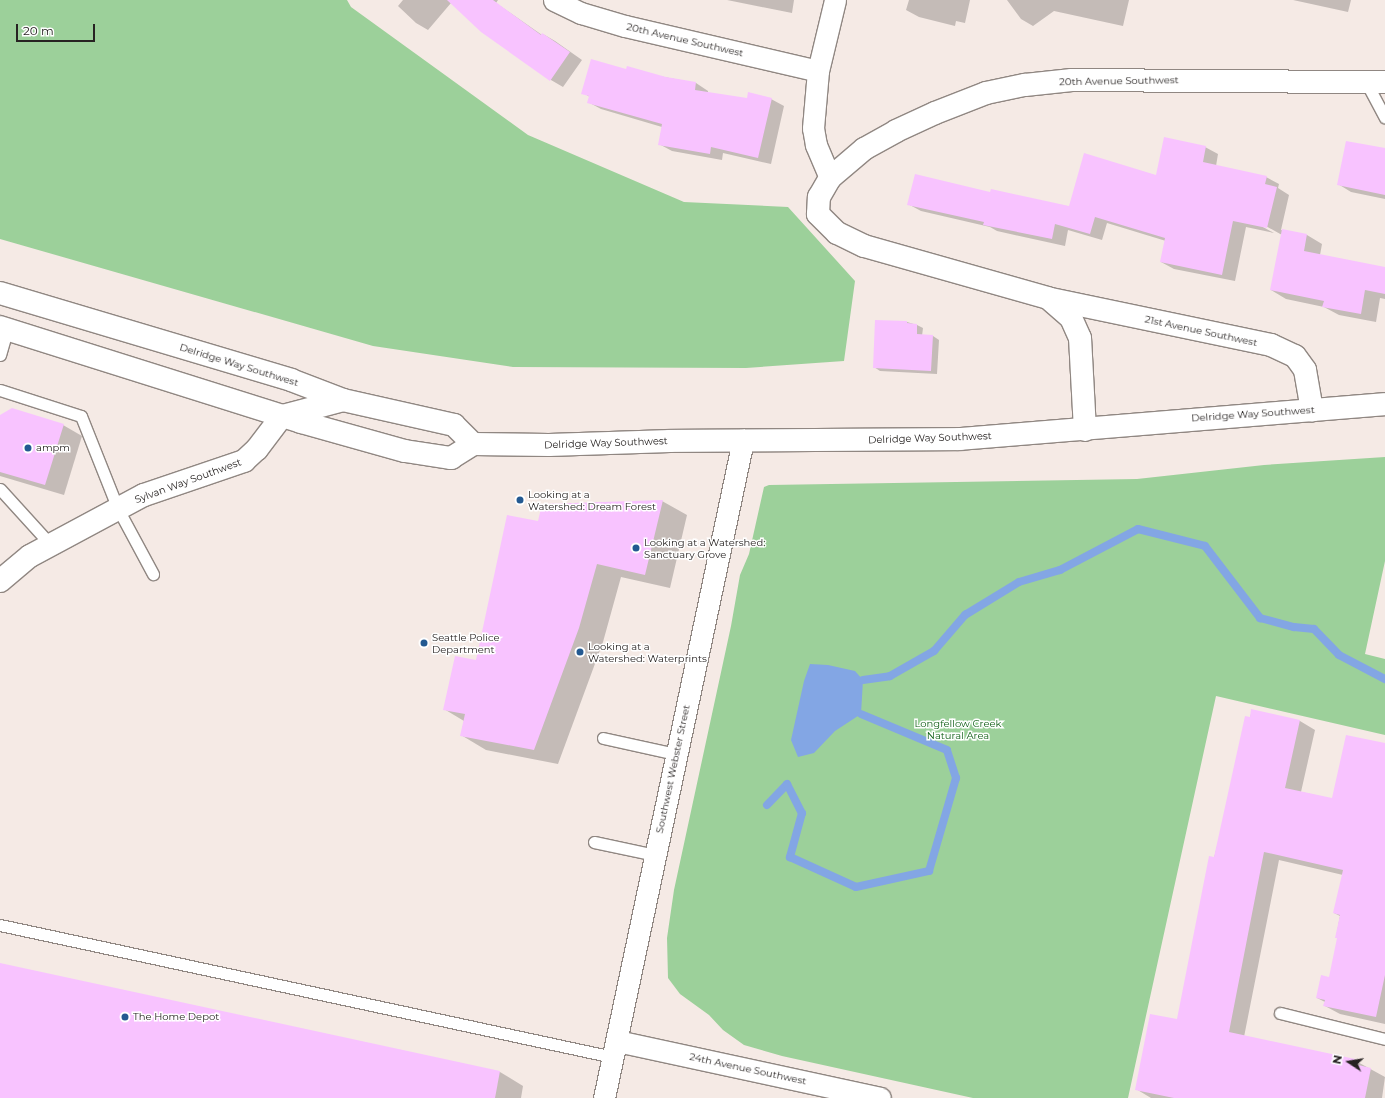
<!DOCTYPE html>
<html>
<head>
<meta charset="utf-8">
<style>
  body { margin:0 }
  #map { position:relative; width:1385px; height:1098px; overflow:hidden; background:#f5eae5; font-family:Montserrat,sans-serif }
  div>[style] { position:absolute }
  .green>* { inset:0; background:#9cd09a }
  .water>* { inset:0; background:#83a6e4 }
  .shadow>* { inset:0; background:#0003 }
  .stream>* { height:8px; margin:-4px; padding:0 4px; transform-origin:4px; border-radius:4px; background:#83a6e4 }
  .building>* { inset:0; background:#f8c3ff }
  .roads { filter:drop-shadow(1px 0 #908782) drop-shadow(-1px 0 #908782) drop-shadow(0 1px #908782) drop-shadow(0 -1px #908782) }
  .lane>* { height:11px; margin:-5.5px; padding:0 5.5px; transform-origin:5.5px; border-radius:5.5px; background:#fff }
  .street>* { height:21px; margin:-10.5px; padding:0 10.5px; transform-origin:10.5px; border-radius:10.5px; background:#fff }
  .secondary>* { height:22px; margin:-11px; padding:0 11px; transform-origin:11px; border-radius:11px; background:#fff }
  .dots>* { width:11px; height:11px; translate:-50% -50%; box-sizing:border-box; border:2px solid #fff; border-radius:50% }
  span { translate:-50% -50%; white-space:nowrap; text-align:center; line-height:1.15; -webkit-text-stroke:3px #fff; paint-order:stroke }
  .street-label { font-size:10px; color:#272322 }
  .poi-label { font-size:10px; color:#272322 }
  .left { translate:0 -50%; text-align:left }
  .park-label { font-size:10px; color:#126018 }
  .north { position:absolute; left:1329px; top:1042px; width:40px; height:40px; -webkit-text-stroke:3px #fff; paint-order:stroke; rotate:282deg; font-size:11px; font-weight:700; line-height:16px; text-align:center; color:#272322 }
  .north::after { content:''; display:block; margin:auto; width:14px; height:18px; background:#272322; clip-path:polygon(50% 0,100% 100%,50% 72%,0 100%) }
  .scale { position:absolute; left:16px; top:24px; width:79px; height:18px; box-sizing:border-box; border:2px solid #272322; border-top:0; padding-left:5px; font-size:12px; line-height:14px; white-space:nowrap; color:#272322; -webkit-text-stroke:3px #fff; paint-order:stroke }
</style>
</head>
<body>
<div id="map">
  <div class="green">
    <div style="clip-path:polygon(0 0,347px 0,351px 7px,528px 135px,684px 202px,788px 207px,855px 281px,844px 361px,746px 368px,513px 367px,373px 346px,0 239px)"></div>
    <div style="clip-path:polygon(1385px 457px,1385px 561px,1365px 654px,1385px 659px,1385px 735px,1216px 696px,1128px 1098px,973px 1098px,782px 1056px,744px 1045px,723px 1030px,709px 1015px,680px 994px,668px 978px,667px 938px,674px 890px,731px 626px,740px 575px,749px 554px,764px 487px,769px 485px,1137px 479px,1264px 465px)"></div>
  </div>
  <div class="water">
    <div style="clip-path:polygon(810px 664px,828px 665px,855px 671px,863px 680px,861px 714px,835px 731px,814px 753px,798px 757px,791px 740px,804px 681px)"></div>
  </div>
  <div class="shadow">
    <div style="clip-path:polygon(403px 0,498px 0,496px 3px,542px 35px,543px 34px,555px 41px,582px 60px,563px 87px,551px 80px,451px 3px,428px 30px,416px 23px,398px 6px)"></div>
    <div style="clip-path:polygon(727px 0,794px 0,792px 13px)"></div>
    <div style="clip-path:polygon(909px 0,970px 0,965px 23px,956px 21px,955px 26px,919px 17px,906px 10px)"></div>
    <div style="clip-path:polygon(1007px 0,1129px 0,1123px 26px,1054px 11px,1033px 26px,1021px 19px)"></div>
    <div style="clip-path:polygon(1293px 0,1351px 0,1348px 12px)"></div>
    <div style="clip-path:polygon(627px 70px,696px 83px,708px 91px,708px 93px,748px 99px,771px 99px,784px 106px,771px 164px,723px 153px,722px 160px,672px 151px,659px 144px,662px 127px,601px 109px,588px 102px,590px 97px,583px 93px)"></div>
    <div style="clip-path:polygon(1205px 147px,1218px 154px,1216px 166px,1266px 177px,1279px 184px,1278px 188px,1289px 195px,1281px 230px,1307px 235px,1322px 244px,1320px 255px,1385px 268px,1385px 299px,1380px 298px,1376px 322px,1339px 315px,1324px 307px,1286px 299px,1271px 290px,1282px 235px,1264px 225px,1263px 227px,1274px 233px,1246px 227px,1235px 281px,1174px 269px,1161px 262px,1166px 241px,1107px 223px,1102px 240px,1068px 230px,1065px 246px,997px 231px,990px 227px,921px 211px,908px 204px,991px 193px,1069px 207px,1157px 176px)"></div>
    <div style="clip-path:polygon(1385px 149px,1385px 199px,1351px 192px,1338px 184px)"></div>
    <div style="clip-path:polygon(876px 322px,907px 322px,917px 325px,923px 328px,922px 336px,933px 336px,939px 340px,937px 374px,880px 371px,874px 367px)"></div>
    <div style="clip-path:polygon(0 416px,63px 425px,82px 436px,64px 495px,0 476px)"></div>
    <div style="clip-path:polygon(662px 501px,687px 515px,670px 588px,621px 577px,603px 642px,558px 764px,486px 750px,461px 735px,464px 721px,444px 709px,476px 661px,539px 522px)"></div>
    <div style="clip-path:polygon(1252px 710px,1300px 721px,1315px 730px,1301px 792px,1333px 799px,1385px 744px,1385px 1024px,1340px 1014px,1325px 1006px,1325px 1002px,1317px 998px,1330px 978px,1338px 939px,1336px 937px,1340px 916px,1334px 913px,1343px 875px,1279px 860px,1244px 1037px,1354px 1060px,1385px 1077px,1382px 1098px,1151px 1098px,1136px 1089px,1178px 1021px,1214px 858px)"></div>
    <div style="clip-path:polygon(0 964px,500px 1072px,523px 1086px,521px 1098px,0 1098px)"></div>
  </div>
  <div class="stream">
    <div style="left:863px;top:680px;width:27px;rotate:-8deg"></div>
    <div style="left:890px;top:676px;width:51px;rotate:-29.6deg"></div>
    <div style="left:934px;top:651px;width:48px;rotate:-49.3deg"></div>
    <div style="left:965px;top:615px;width:63px;rotate:-31.4deg"></div>
    <div style="left:1019px;top:582px;width:43px;rotate:-16.3deg"></div>
    <div style="left:1060px;top:570px;width:88px;rotate:-27.7deg"></div>
    <div style="left:1138px;top:529px;width:69px;rotate:14.2deg"></div>
    <div style="left:1205px;top:546px;width:91px;rotate:52.6deg"></div>
    <div style="left:1260px;top:618px;width:35px;rotate:15deg"></div>
    <div style="left:1294px;top:627px;width:20px;rotate:6deg"></div>
    <div style="left:1314px;top:629px;width:36px;rotate:46deg"></div>
    <div style="left:1339px;top:655px;width:52px;rotate:27.6deg"></div>
    <div style="left:767px;top:805px;width:29px;rotate:-46deg"></div>
    <div style="left:787px;top:784px;width:33px;rotate:63deg"></div>
    <div style="left:802px;top:813px;width:46px;rotate:105.3deg"></div>
    <div style="left:790px;top:857px;width:72px;rotate:24.4deg"></div>
    <div style="left:856px;top:887px;width:75px;rotate:-12.4deg"></div>
    <div style="left:929px;top:871px;width:97px;rotate:-73.8deg"></div>
    <div style="left:956px;top:778px;width:29px;rotate:-108deg"></div>
    <div style="left:947px;top:750px;width:93px;rotate:-157.3deg"></div>
  </div>
  <div class="building">
    <div style="clip-path:polygon(447px 0,493px 0,541px 35px,542px 33px,570px 52px,550px 81px,481px 32px)"></div>
    <div style="clip-path:polygon(591px 59px,626px 69px,627px 66px,666px 77px,696px 82px,695px 90px,747px 98px,748px 92px,772px 98px,758px 158px,711px 147px,710px 154px,658px 145px,662px 124px,587px 103px,589px 96px,581px 94px)"></div>
    <div style="clip-path:polygon(1164px 137px,1206px 146px,1203px 162px,1267px 176px,1265px 184px,1277px 187px,1267px 228px,1233px 221px,1222px 275px,1160px 262px,1165px 238px,1095px 217px,1090px 234px,1055px 224px,1052px 239px,983px 225px,984px 222px,907px 205px,915px 174px,990px 192px,991px 189px,1069px 206px,1084px 153px,1156px 175px)"></div>
    <div style="clip-path:polygon(1346px 141px,1385px 148px,1385px 195px,1337px 185px)"></div>
    <div style="clip-path:polygon(1282px 229px,1307px 234px,1304px 251px,1385px 267px,1385px 294px,1365px 290px,1361px 314px,1322px 307px,1324px 301px,1270px 290px)"></div>
    <div style="clip-path:polygon(875px 320px,907px 321px,907px 323px,917px 324px,917px 334px,933px 335px,931px 371px,873px 368px)"></div>
    <div style="clip-path:polygon(12px 408px,64px 424px,45px 485px,0 472px,0 415px)"></div>
    <div style="clip-path:polygon(663px 500px,645px 575px,597px 564px,579px 628px,534px 750px,460px 736px,465px 714px,443px 710px,455px 656px,476px 660px,507px 515px,538px 521px,542px 504px)"></div>
    <div style="clip-path:polygon(1251px 709px,1300px 720px,1285px 788px,1332px 798px,1346px 735px,1385px 743px,1385px 975px,1376px 1017px,1323px 1006px,1325px 1000px,1316px 998px,1321px 975px,1329px 977px,1337px 938px,1335px 938px,1340px 915px,1333px 913px,1343px 870px,1264px 852px,1229px 1032px,1355px 1059px,1354px 1064px,1371px 1068px,1365px 1098px,1174px 1098px,1135px 1090px,1150px 1014px,1177px 1019px,1209px 856px,1214px 857px,1245px 716px,1250px 717px)"></div>
    <div style="clip-path:polygon(0 963px,500px 1071px,495px 1098px,0 1098px)"></div>
  </div>
  <div class="roads">
    <div class="lane">
      <div style="left:1366px;top:82px;width:40px;rotate:62deg"></div>
      <div style="left:0;top:355px;width:26px;rotate:-74deg"></div>
      <div style="left:0;top:390px;width:85px;rotate:17.8deg"></div>
      <div style="left:81px;top:416px;width:100px;rotate:68.3deg"></div>
      <div style="left:118px;top:509px;width:74px;rotate:61.7deg"></div>
      <div style="left:0;top:489px;width:76px;rotate:47.7deg"></div>
      <div style="left:603px;top:738px;width:75px;rotate:12.4deg"></div>
      <div style="left:594px;top:842px;width:62px;rotate:12deg"></div>
      <div style="left:0;top:925px;width:627px;rotate:12.15deg"></div>
      <div style="left:1280px;top:1013px;width:108px;rotate:13.9deg"></div>
    </div>
    <div class="street">
      <div style="left:554px;top:0;width:30px;rotate:26deg"></div>
      <div style="left:581px;top:13px;width:46px;rotate:16.5deg"></div>
      <div style="left:625px;top:26px;width:198px;rotate:13.1deg"></div>
      <div style="left:830px;top:178px;width:36px;rotate:-113deg"></div>
      <div style="left:816px;top:145px;width:17px;rotate:-100deg"></div>
      <div style="left:813px;top:128px;width:57px;rotate:-85deg"></div>
      <div style="left:818px;top:71px;width:73px;rotate:-76.5deg"></div>
      <div style="left:617px;top:1041px;width:269px;rotate:12.2deg"></div>
      <div style="left:604px;top:1098px;width:673px;rotate:-78.07deg"></div>
    </div>
    <div class="secondary">
      <div style="left:0;top:293px;width:304px;rotate:16.6deg"></div>
      <div style="left:291px;top:380px;width:56px;rotate:21deg"></div>
      <div style="left:343px;top:400px;width:114px;rotate:12.7deg"></div>
      <div style="left:454px;top:425px;width:27px;rotate:45deg"></div>
      <div style="left:1051px;top:299px;width:225px;rotate:11.8deg"></div>
      <div style="left:1271px;top:345px;width:26px;rotate:25deg"></div>
      <div style="left:1295px;top:356px;width:17px;rotate:54deg"></div>
      <div style="left:1305px;top:370px;width:41px;rotate:80.1deg"></div>
      <div style="left:0;top:327px;width:316px;rotate:17.5deg"></div>
      <div style="left:301px;top:422px;width:108px;rotate:15.6deg"></div>
      <div style="left:405px;top:451px;width:47px;rotate:8.7deg"></div>
      <div style="left:451px;top:458px;width:26px;rotate:-32deg"></div>
      <div style="left:473px;top:444px;width:76px;rotate:0.8deg"></div>
      <div style="left:549px;top:445px;width:121px;rotate:-1.9deg"></div>
      <div style="left:670px;top:441px;width:290px;rotate:-0.4deg"></div>
      <div style="left:960px;top:439px;width:426px;rotate:-4.7deg"></div>
      <div style="left:283px;top:416px;width:62px;rotate:-14.9deg"></div>
      <div style="left:1085px;top:430px;width:92px;rotate:-93.1deg"></div>
      <div style="left:1080px;top:338px;width:22px;rotate:-114deg"></div>
      <div style="left:1071px;top:318px;width:30px;rotate:-139deg"></div>
      <div style="left:1048px;top:298px;width:191px;rotate:-164.2deg"></div>
      <div style="left:864px;top:246px;width:30px;rotate:-154deg"></div>
      <div style="left:837px;top:233px;width:27px;rotate:-135deg"></div>
      <div style="left:818px;top:214px;width:17px;rotate:-87deg"></div>
      <div style="left:819px;top:197px;width:22px;rotate:-60deg"></div>
      <div style="left:830px;top:178px;width:45px;rotate:-40.5deg"></div>
      <div style="left:864px;top:149px;width:37px;rotate:-29deg"></div>
      <div style="left:896px;top:131px;width:43px;rotate:-24.8deg"></div>
      <div style="left:935px;top:113px;width:55px;rotate:-21.4deg"></div>
      <div style="left:986px;top:93px;width:40px;rotate:-12deg"></div>
      <div style="left:1025px;top:85px;width:47px;rotate:-6.1deg"></div>
      <div style="left:1072px;top:80px;width:313px;rotate:0.4deg"></div>
      <div style="left:0;top:581px;width:39px;rotate:-40deg"></div>
      <div style="left:30px;top:556px;width:129px;rotate:-28.2deg"></div>
      <div style="left:144px;top:495px;width:106px;rotate:-18.8deg"></div>
      <div style="left:244px;top:461px;width:18px;rotate:-43deg"></div>
      <div style="left:257px;top:449px;width:41px;rotate:-52.9deg"></div>
    </div>
  </div>
  <div class="dots">
    <div style="left:28px;top:448px;background:#235991"></div>
    <div style="left:520px;top:500px;background:#235991"></div>
    <div style="left:636px;top:548px;background:#235991"></div>
    <div style="left:424px;top:643px;background:#235991"></div>
    <div style="left:580px;top:652px;background:#235991"></div>
    <div style="left:125px;top:1017px;background:#235991"></div>
  </div>
  <div class="street-label">
    <span style="left:685px;top:40px;rotate:13deg">20th Avenue Southwest</span>
    <span style="left:1119px;top:81px;rotate:-1deg">20th Avenue Southwest</span>
    <span style="left:1201px;top:331px;rotate:12deg">21st Avenue Southwest</span>
    <span style="left:239px;top:365px;rotate:17deg">Delridge Way Southwest</span>
    <span style="left:1253px;top:414px;rotate:-4deg">Delridge Way Southwest</span>
    <span style="left:930px;top:438px;rotate:-2deg">Delridge Way Southwest</span>
    <span style="left:606px;top:443px;rotate:-2deg">Delridge Way Southwest</span>
    <span style="left:188px;top:481px;rotate:-20deg">Sylvan Way Southwest</span>
    <span style="left:673px;top:769px;rotate:-78deg">Southwest Webster Street</span>
    <span style="left:748px;top:1069px;rotate:12deg">24th Avenue Southwest</span>
  </div>
  <div class="poi-label">
    <span class="left" style="left:36px;top:448px">ampm</span>
    <span class="left" style="left:528px;top:500px">Looking at a<br>Watershed: Dream Forest</span>
    <span class="left" style="left:644px;top:548px">Looking at a Watershed:<br>Sanctuary Grove</span>
    <span class="left" style="left:432px;top:643px">Seattle Police<br>Department</span>
    <span class="left" style="left:588px;top:652px">Looking at a<br>Watershed: Waterprints</span>
    <span class="left" style="left:133px;top:1017px">The Home Depot</span>
  </div>
  <div class="park-label">
    <span style="left:958px;top:729px">Longfellow Creek<br>Natural Area</span>
  </div>
  <div class="north">N</div>
  <div class="scale">20 m</div>
</div>
</body>
</html>
